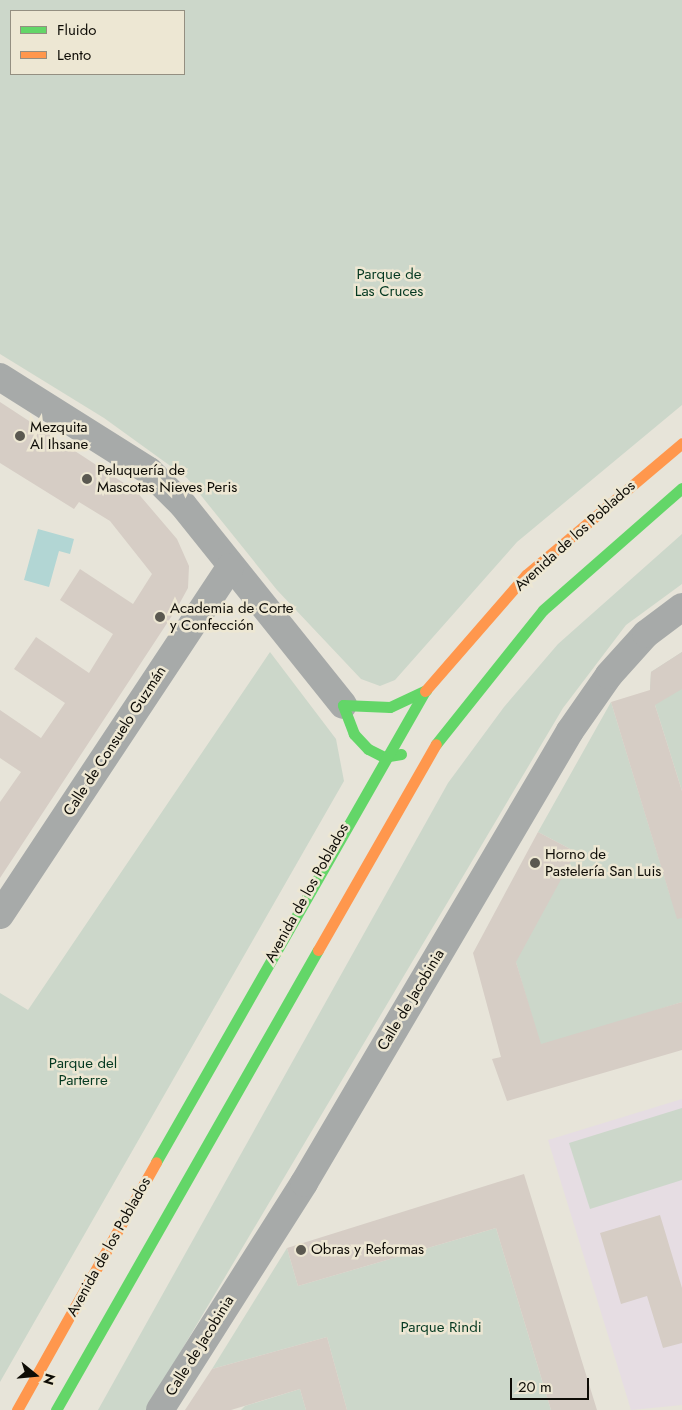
<!DOCTYPE html>
<html>
<head>
<meta charset="utf-8">
<style>
  body { margin:0 }
  #map { position:relative; width:682px; height:1410px; overflow:hidden; background:#e7e4d9; font-family:Jost,sans-serif }
  div>[style] { position:absolute }
  .education>* { inset:0; background:#e6dde3 }
  .green>* { inset:0; background:#ccd7ca }
  .water>* { inset:0; background:#b2d6d4 }
  .building>* { inset:0; background:#d6cdc5 }
  .street>* { height:28px; margin:-14px; padding:0 14px; transform-origin:14px; border-radius:14px; background:#a7aaa9 }
  .fast>* { height:11px; margin:-5.5px; padding:0 5.5px; transform-origin:5.5px; border-radius:5.5px; background:#63d668 }
  .slow>* { height:11px; margin:-5.5px; padding:0 5.5px; transform-origin:5.5px; border-radius:5.5px; background:#ff974d }
  .dots>* { width:14px; height:14px; translate:-50% -50%; box-sizing:border-box; border:2px solid #ede7d3; border-radius:50% }
  span { translate:-50% -50%; white-space:nowrap; text-align:center; line-height:1.15; -webkit-text-stroke:5px #ede7d3; paint-order:stroke }
  .park-label { font-size:15px; color:#053921 }
  .poi-label { font-size:15px; color:#0e0c06 }
  .left { translate:0 -50%; text-align:left }
  .street-label { font-size:15px; color:#0e0c06 }
  .legend { position:absolute; left:10px; top:10px; width:175px; height:65px; box-sizing:border-box; background:#ede7d3; border:1px solid #948f81; margin:0; padding:6px 9px; list-style:none; font-size:15px; color:#0e0c06 }
  .legend li { display:flex; align-items:center; gap:10px; height:25px }
  .legend b { width:25px; border:1px solid #948f81 }
  .north { position:absolute; left:10px; top:1350px; width:50px; height:50px; -webkit-text-stroke:4px #ede7d3; paint-order:stroke; rotate:107deg; font-size:14px; font-weight:700; line-height:20px; text-align:center; color:#0e0c06 }
  .north::after { content:''; display:block; margin:auto; width:18px; height:22px; background:#0e0c06; clip-path:polygon(50% 0,100% 100%,50% 72%,0 100%) }
  .scale { position:absolute; left:510px; top:1378px; width:79px; height:22px; box-sizing:border-box; border:2px solid #0e0c06; border-top:0; padding-left:6px; font-size:15px; line-height:18px; white-space:nowrap; color:#0e0c06; -webkit-text-stroke:4px #ede7d3; paint-order:stroke }
</style>
</head>
<body>
<div id="map">
  <div class="education">
    <div style="clip-path:polygon(682px 1099px,682px 1405px,631px 1410px,548px 1140px)"></div>
  </div>
  <div class="green">
    <div style="clip-path:polygon(evenodd,0 0,682px 0,682px 405px,517px 542px,395px 680px,380px 686px,361px 679px,277px 590px,187px 478px,104px 418px,0 354px,0 0,11px 11px,184px 11px,184px 74px,11px 74px,11px 11px)"></div>
    <div style="clip-path:polygon(682px 534px,682px 584px,626px 625px,563px 708px,146px 1410px,98px 1410px,448px 783px,504px 707px,558px 644px)"></div>
    <div style="clip-path:polygon(270px 652px,336px 739px,344px 781px,0 1382px,0 993px,28px 1010px)"></div>
    <div style="clip-path:polygon(682px 652px,682px 791px,650px 689px,651px 672px)"></div>
    <div style="clip-path:polygon(611px 702px,670px 895px,682px 892px,682px 1002px,541px 1047px,515px 959px,576px 852px,538px 832px)"></div>
    <div style="clip-path:polygon(682px 1108px,682px 1180px,590px 1209px,569px 1143px)"></div>
    <div style="clip-path:polygon(496px 1228px,551px 1410px,347px 1410px,327px 1337px,212px 1369px,287px 1248px,298px 1286px)"></div>
    <div style="clip-path:polygon(300px 1389px,306px 1410px,241px 1410px,245px 1406px)"></div>
  </div>
  <div class="water">
    <div style="clip-path:polygon(38px 529px,74px 539px,70px 554px,59px 551px,49px 587px,24px 580px)"></div>
  </div>
  <div class="building">
    <div style="clip-path:polygon(0 402px,136px 491px,177px 539px,189px 566px,188px 588px,177px 608px,0 878px,0 802px,21px 772px,0 758px,0 710px,41px 738px,65px 703px,14px 669px,36px 637px,89px 673px,113px 634px,60px 600px,80px 569px,133px 604px,152px 574px,110px 521px,79px 502px,74px 509px,0 463px)"></div>
    <div style="clip-path:polygon(682px 652px,682px 689px,655px 705px,682px 791px,682px 918px,677px 919px,611px 702px,650px 690px,651px 672px)"></div>
    <div style="clip-path:polygon(538px 832px,576px 852px,516px 962px,541px 1044px,682px 1002px,682px 1050px,507px 1101px,492px 1059px,501px 1057px,473px 953px)"></div>
    <div style="clip-path:polygon(524px 1174px,597px 1410px,551px 1410px,496px 1228px,298px 1286px,287px 1248px)"></div>
    <div style="clip-path:polygon(660px 1215px,682px 1288px,682px 1343px,663px 1348px,647px 1296px,621px 1304px,600px 1233px)"></div>
    <div style="clip-path:polygon(327px 1337px,347px 1410px,306px 1410px,300px 1389px,231px 1410px,185px 1410px,212px 1369px)"></div>
  </div>
  <div class="street">
    <div style="left:0;top:377px;width:176px;rotate:32.2deg"></div>
    <div style="left:149px;top:471px;width:48px;rotate:45deg"></div>
    <div style="left:183px;top:505px;width:256px;rotate:51.3deg"></div>
    <div style="left:0;top:915px;width:417px;rotate:-56.5deg"></div>
    <div style="left:160px;top:1410px;width:269px;rotate:-57.6deg"></div>
    <div style="left:304px;top:1183px;width:524px;rotate:-59.52deg"></div>
    <div style="left:570px;top:731px;width:68px;rotate:-55.1deg"></div>
    <div style="left:609px;top:675px;width:55px;rotate:-47.9deg"></div>
    <div style="left:646px;top:634px;width:45px;rotate:-36.9deg"></div>
  </div>
  <div class="fast">
    <div style="left:436px;top:744px;width:171px;rotate:-51.4deg"></div>
    <div style="left:543px;top:610px;width:185px;rotate:-41.3deg"></div>
    <div style="left:401px;top:754px;width:17px;rotate:170deg"></div>
    <div style="left:384px;top:757px;width:18px;rotate:-153deg"></div>
    <div style="left:368px;top:749px;width:21px;rotate:-133deg"></div>
    <div style="left:354px;top:734px;width:31px;rotate:-111deg"></div>
    <div style="left:343px;top:705px;width:47px;rotate:2.4deg"></div>
    <div style="left:390px;top:707px;width:40px;rotate:-25deg"></div>
    <div style="left:156px;top:1162px;width:542px;rotate:-60.27deg"></div>
    <div style="left:56px;top:1410px;width:529px;rotate:-60.34deg"></div>
  </div>
  <div class="slow">
    <div style="left:425px;top:691px;width:154px;rotate:-49deg"></div>
    <div style="left:526px;top:575px;width:204px;rotate:-40.2deg"></div>
    <div style="left:318px;top:950px;width:237px;rotate:-60.2deg"></div>
    <div style="left:17px;top:1410px;width:284px;rotate:-60.7deg"></div>
  </div>
  <div class="dots">
    <div style="left:20px;top:436px;background:#5a5850"></div>
    <div style="left:87px;top:479px;background:#5a5850"></div>
    <div style="left:160px;top:617px;background:#5a5850"></div>
    <div style="left:535px;top:863px;background:#5a5850"></div>
    <div style="left:301px;top:1250px;background:#5a5850"></div>
  </div>
  <div class="park-label">
    <span style="left:389px;top:283px">Parque de<br>Las Cruces</span>
    <span style="left:83px;top:1072px">Parque del<br>Parterre</span>
    <span style="left:441px;top:1328px">Parque Rindi</span>
  </div>
  <div class="poi-label">
    <span class="left" style="left:30px;top:436px">Mezquita<br>Al Ihsane</span>
    <span class="left" style="left:97px;top:479px">Peluquería de<br>Mascotas Nieves Peris</span>
    <span class="left" style="left:170px;top:617px">Academia de Corte<br>y Confección</span>
    <span class="left" style="left:545px;top:863px">Horno de<br>Pastelería San Luis</span>
    <span class="left" style="left:311px;top:1250px">Obras y Reformas</span>
  </div>
  <div class="street-label">
    <span style="left:575px;top:536px;rotate:-42deg">Avenida de los Poblados</span>
    <span style="left:115px;top:741px;rotate:-57deg">Calle de Consuelo Guzmán</span>
    <span style="left:307px;top:893px;rotate:-61deg">Avenida de los Poblados</span>
    <span style="left:411px;top:1000px;rotate:-59deg">Calle de Jacobinia</span>
    <span style="left:109px;top:1247px;rotate:-61deg">Avenida de los Poblados</span>
    <span style="left:200px;top:1346px;rotate:-58deg">Calle de Jacobinia</span>
  </div>
  <ul class="legend">
  <li><b style="height:6px;background:#63d668"></b>Fluido</li>
  <li><b style="height:6px;background:#ff974d"></b>Lento</li>
  </ul>
  <div class="north">N</div>
  <div class="scale">20 m</div>
</div>
</body>
</html>
